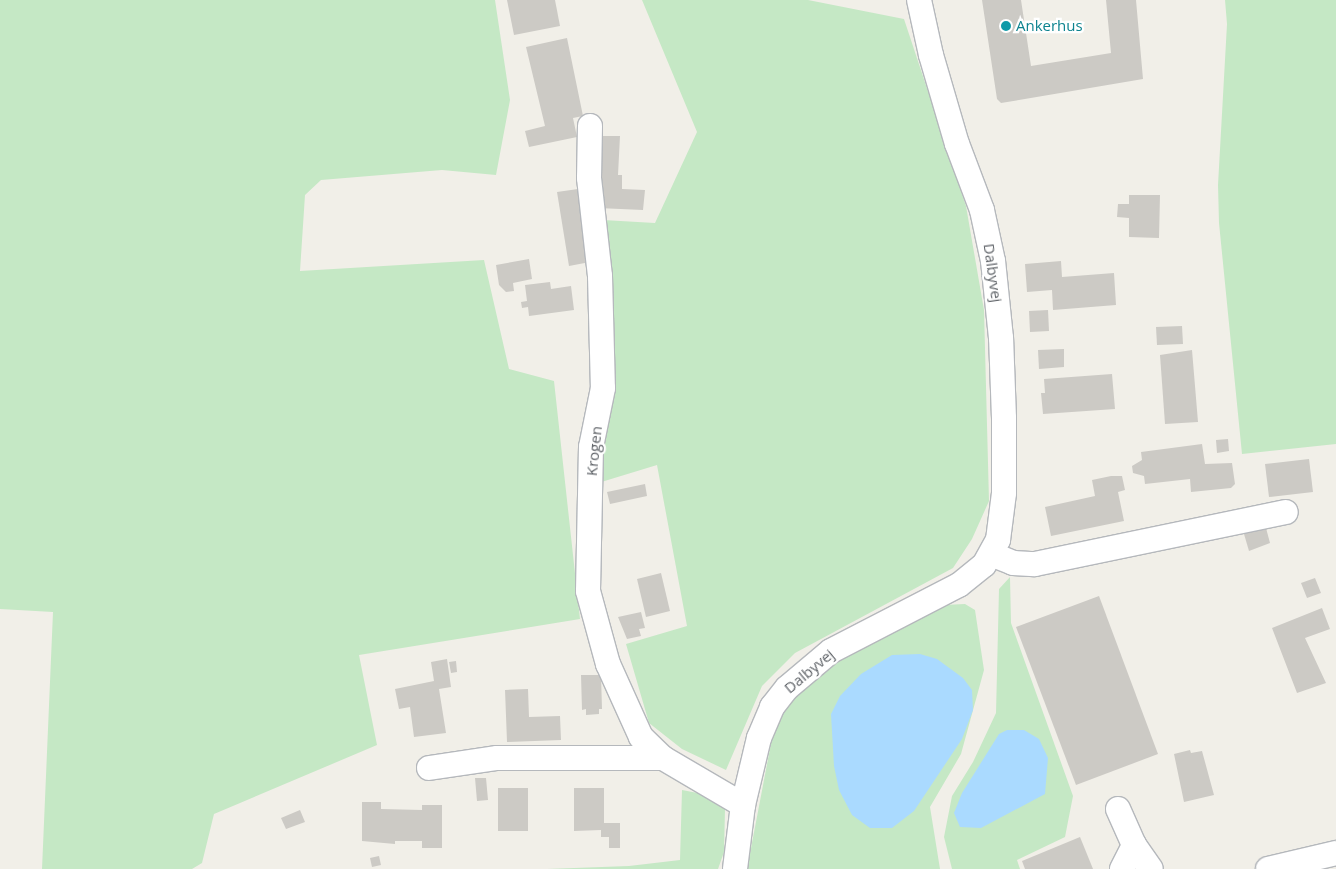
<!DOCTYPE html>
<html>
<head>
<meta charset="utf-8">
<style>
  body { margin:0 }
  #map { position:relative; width:1336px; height:869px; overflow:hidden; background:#f1efe8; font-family:"Open Sans",sans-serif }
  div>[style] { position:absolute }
  .green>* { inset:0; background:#c5e8c5 }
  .water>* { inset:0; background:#aadaff }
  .building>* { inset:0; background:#cccac5 }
  .roads { filter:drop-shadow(1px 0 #b5b8bc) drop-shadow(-1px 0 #b5b8bc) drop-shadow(0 1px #b5b8bc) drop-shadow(0 -1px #b5b8bc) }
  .street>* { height:24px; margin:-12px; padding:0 12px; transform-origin:12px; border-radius:12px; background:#fff }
  .dots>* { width:14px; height:14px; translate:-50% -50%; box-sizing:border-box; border:2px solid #fff; border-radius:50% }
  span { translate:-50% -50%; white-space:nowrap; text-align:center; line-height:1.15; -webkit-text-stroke:4.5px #fff; paint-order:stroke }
  .culture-label { font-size:15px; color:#0d838f }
  .left { translate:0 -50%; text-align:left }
  .street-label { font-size:15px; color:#5f6368 }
</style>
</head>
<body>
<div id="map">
  <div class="green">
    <div style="clip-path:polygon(0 0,495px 0,510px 100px,496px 175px,442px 170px,321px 180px,305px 195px,300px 271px,484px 260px,509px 369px,554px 381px,580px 619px,359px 655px,377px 745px,214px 814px,202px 863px,192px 869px,42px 869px,53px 612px,0 609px)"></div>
    <div style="clip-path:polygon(642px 0,808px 0,904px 19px,966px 206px,984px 310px,989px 501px,972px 539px,953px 568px,795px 653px,762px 686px,726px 770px,682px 749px,649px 723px,626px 644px,687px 626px,657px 465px,598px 483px,603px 220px,655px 223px,697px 132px)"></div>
    <div style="clip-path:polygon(1225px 0,1336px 0,1336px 444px,1242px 454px,1219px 223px,1218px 185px,1227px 24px)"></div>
    <div style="clip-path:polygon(1010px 577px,1011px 623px,1073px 796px,1065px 837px,1017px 860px,1020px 869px,952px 869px,944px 837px,952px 796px,973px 762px,996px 713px,999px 589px)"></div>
    <div style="clip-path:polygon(965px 604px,975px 610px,984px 670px,961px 754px,930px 807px,940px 869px,747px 869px,772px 738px,791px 697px,819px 668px,944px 605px)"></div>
    <div style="clip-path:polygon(682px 790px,708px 795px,725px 809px,724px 852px,718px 869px,547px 869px,629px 866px,680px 860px)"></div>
  </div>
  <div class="water">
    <div style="clip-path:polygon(920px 654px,937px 659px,963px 678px,972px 690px,973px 710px,962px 739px,914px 811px,892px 828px,870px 828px,852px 815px,839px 790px,834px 766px,831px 714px,840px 696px,861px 674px,892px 655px)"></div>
    <div style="clip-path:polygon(1007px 730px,1024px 730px,1039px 739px,1048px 758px,1045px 794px,981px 828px,960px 827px,954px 813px,962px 793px,999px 734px)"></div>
  </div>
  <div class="building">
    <div style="clip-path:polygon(507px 0,555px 0,560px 26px,514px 35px)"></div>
    <div style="clip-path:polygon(982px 0,1021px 0,1031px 66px,1111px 53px,1106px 0,1136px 0,1143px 79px,1001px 103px,997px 99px)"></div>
    <div style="clip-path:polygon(567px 38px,583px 116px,573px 118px,577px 137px,529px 147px,525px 131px,545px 126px,526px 47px)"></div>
    <div style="clip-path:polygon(599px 136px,620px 136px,618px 175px,622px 175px,622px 189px,645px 190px,643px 210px,598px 208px)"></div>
    <div style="clip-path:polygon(578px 189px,590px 262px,569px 266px,557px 192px)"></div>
    <div style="clip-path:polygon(1129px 195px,1160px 195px,1159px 238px,1129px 237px,1129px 218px,1117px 217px,1118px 204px,1129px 204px)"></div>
    <div style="clip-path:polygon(529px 259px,532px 279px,513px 283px,514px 291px,506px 292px,499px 285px,496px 265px)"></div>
    <div style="clip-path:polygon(1061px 261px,1062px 277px,1114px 273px,1116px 305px,1053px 310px,1052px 290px,1027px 292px,1025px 264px)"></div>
    <div style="clip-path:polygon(550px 282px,551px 289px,571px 286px,574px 310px,529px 316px,528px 307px,522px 308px,521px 302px,527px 301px,525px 285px)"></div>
    <div style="clip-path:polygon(1048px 310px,1049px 331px,1030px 332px,1029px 311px)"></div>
    <div style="clip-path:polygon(1182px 326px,1183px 344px,1157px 345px,1156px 327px)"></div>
    <div style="clip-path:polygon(1064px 349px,1064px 367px,1039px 369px,1038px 350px)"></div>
    <div style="clip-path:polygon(1192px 350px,1198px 422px,1165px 424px,1160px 355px)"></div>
    <div style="clip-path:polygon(1112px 374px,1115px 409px,1043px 414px,1041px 393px,1045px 393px,1044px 379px)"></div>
    <div style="clip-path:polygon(1228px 439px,1229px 451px,1217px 453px,1216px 440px)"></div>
    <div style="clip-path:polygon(1202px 444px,1205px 464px,1232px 463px,1235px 484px,1231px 488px,1191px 492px,1190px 479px,1145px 484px,1144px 476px,1133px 473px,1132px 466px,1142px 460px,1141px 452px)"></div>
    <div style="clip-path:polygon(1309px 459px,1313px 492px,1269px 497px,1265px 464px)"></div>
    <div style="clip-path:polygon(1111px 476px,1122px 476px,1125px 490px,1118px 492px,1124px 521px,1051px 536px,1045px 507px,1095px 496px,1092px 480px)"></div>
    <div style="clip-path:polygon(645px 484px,647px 496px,610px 504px,607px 492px)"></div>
    <div style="clip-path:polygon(1266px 528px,1270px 543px,1249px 551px,1244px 534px)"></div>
    <div style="clip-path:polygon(661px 573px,670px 611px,646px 617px,637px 579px)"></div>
    <div style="clip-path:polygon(1315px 578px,1321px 593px,1307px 598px,1301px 583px)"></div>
    <div style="clip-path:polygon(1099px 596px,1158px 754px,1076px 785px,1016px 627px)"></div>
    <div style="clip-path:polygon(1322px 608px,1330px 629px,1305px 638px,1326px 683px,1297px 693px,1272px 628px)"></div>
    <div style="clip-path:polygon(641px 612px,645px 628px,639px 629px,641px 636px,627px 639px,618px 617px)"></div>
    <div style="clip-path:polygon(447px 659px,451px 687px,439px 689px,446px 733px,414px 737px,410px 707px,399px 709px,395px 689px,434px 681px,431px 662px)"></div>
    <div style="clip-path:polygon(456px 661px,457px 672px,451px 673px,449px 662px)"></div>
    <div style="clip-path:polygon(581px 675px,601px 675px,602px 709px,599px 709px,599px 714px,586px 715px,586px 709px,582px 710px)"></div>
    <div style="clip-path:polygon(528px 689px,529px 717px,560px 716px,561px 740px,507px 742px,505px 690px)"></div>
    <div style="clip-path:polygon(1190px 750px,1191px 753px,1202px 751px,1214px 795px,1184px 802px,1174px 754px)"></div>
    <div style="clip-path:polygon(475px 778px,486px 778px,488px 800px,477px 801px)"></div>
    <div style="clip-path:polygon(498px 788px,528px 788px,528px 831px,498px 831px)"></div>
    <div style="clip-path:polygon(574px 788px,604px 788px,604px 823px,620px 823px,620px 848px,609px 848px,609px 837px,601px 837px,601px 830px,574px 831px)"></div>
    <div style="clip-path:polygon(362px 802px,381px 802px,381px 809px,422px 810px,422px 805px,442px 805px,442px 848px,422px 848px,422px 841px,395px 841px,395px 844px,362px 841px)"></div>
    <div style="clip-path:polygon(300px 810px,305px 822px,286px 829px,281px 818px)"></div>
    <div style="clip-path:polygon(1080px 837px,1093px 869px,1025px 869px,1022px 861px)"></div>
    <div style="clip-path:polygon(379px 856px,381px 865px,372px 867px,370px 858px)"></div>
  </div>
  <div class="roads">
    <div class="street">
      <div style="left:590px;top:126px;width:52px;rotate:91.1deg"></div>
      <div style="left:589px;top:178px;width:99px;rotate:83.6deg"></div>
      <div style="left:600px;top:276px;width:112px;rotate:88.5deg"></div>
      <div style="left:603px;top:388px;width:60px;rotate:101.5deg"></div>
      <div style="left:591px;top:447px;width:144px;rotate:91.2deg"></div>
      <div style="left:588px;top:591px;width:76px;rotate:74.7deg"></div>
      <div style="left:608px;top:664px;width:80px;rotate:65.7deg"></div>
      <div style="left:641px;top:737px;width:30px;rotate:44deg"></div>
      <div style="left:991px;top:554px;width:24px;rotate:22deg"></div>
      <div style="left:1013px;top:563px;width:22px;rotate:3deg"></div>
      <div style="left:1035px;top:564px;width:256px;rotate:-11.7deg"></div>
      <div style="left:429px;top:768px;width:69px;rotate:-8.4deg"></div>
      <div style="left:497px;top:758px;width:166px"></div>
      <div style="left:663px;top:758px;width:93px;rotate:30.4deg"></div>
      <div style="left:1118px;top:809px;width:39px;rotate:66deg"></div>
      <div style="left:1134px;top:845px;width:29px;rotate:55deg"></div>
      <div style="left:735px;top:869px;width:64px;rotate:-82.9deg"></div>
      <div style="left:743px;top:805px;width:69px;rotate:-76.6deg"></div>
      <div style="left:759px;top:738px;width:34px;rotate:-67deg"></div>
      <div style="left:772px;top:707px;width:24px;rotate:-52deg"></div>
      <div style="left:787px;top:688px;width:57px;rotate:-40.1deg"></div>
      <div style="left:831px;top:651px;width:144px;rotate:-27.3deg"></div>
      <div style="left:959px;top:585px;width:32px;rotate:-39deg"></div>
      <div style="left:984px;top:565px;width:29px;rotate:-61deg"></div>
      <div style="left:998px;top:540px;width:47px;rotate:-82.7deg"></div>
      <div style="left:1004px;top:493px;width:75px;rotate:-90deg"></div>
      <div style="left:1004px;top:418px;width:80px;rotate:-92.1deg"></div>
      <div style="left:1001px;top:338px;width:77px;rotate:-95.9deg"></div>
      <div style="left:993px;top:261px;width:52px;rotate:-102.2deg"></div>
      <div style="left:982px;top:210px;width:71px;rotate:-110.7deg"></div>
      <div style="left:957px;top:144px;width:93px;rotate:-106.3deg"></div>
      <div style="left:931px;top:55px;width:56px;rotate:-102.3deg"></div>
      <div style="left:1122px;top:869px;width:27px;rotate:-63deg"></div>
      <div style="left:1268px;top:869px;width:70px;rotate:-13.2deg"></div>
    </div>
  </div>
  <div class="dots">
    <div style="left:1006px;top:26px;background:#0f9aa8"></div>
  </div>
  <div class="culture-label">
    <span class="left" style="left:1016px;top:26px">Ankerhus</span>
  </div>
  <div class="street-label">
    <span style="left:993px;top:273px;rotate:82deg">Dalbyvej</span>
    <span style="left:594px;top:451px;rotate:-84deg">Krogen</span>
    <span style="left:809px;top:671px;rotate:-40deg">Dalbyvej</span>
  </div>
</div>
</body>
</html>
